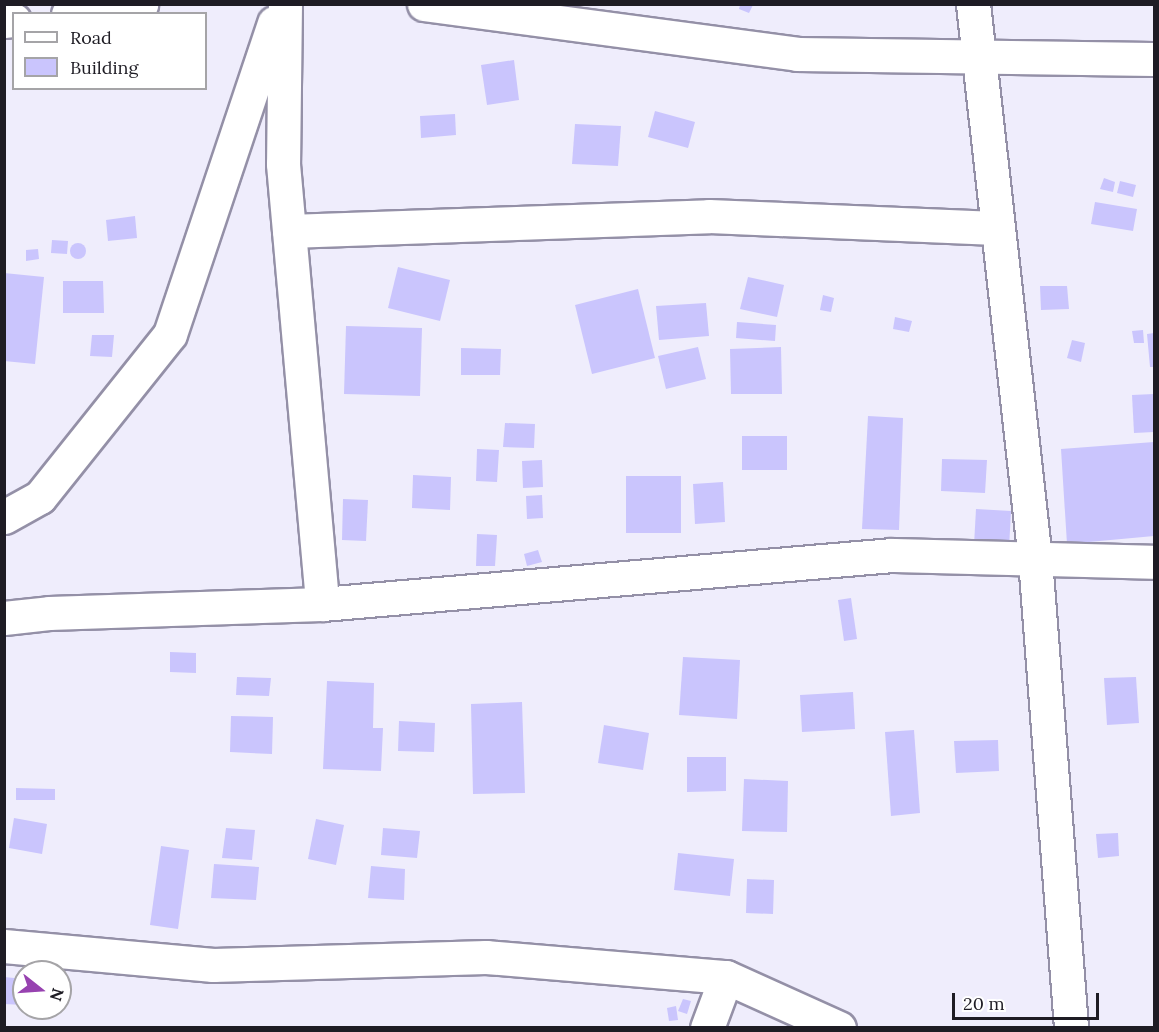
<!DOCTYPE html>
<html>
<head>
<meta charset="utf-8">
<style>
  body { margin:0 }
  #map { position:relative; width:1159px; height:1032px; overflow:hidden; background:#efedfc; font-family:Lora,serif }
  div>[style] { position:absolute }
  .building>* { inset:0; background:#cac5fd }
  .round { border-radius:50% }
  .roads { filter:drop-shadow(2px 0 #9490a7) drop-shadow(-2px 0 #9490a7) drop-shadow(0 2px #9490a7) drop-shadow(0 -2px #9490a7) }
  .minor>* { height:33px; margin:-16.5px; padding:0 16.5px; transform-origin:16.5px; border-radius:16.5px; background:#fff }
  span { translate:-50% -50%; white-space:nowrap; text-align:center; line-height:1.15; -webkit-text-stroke:6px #fff; paint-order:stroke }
  .frame { position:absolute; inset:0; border:6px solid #1e1c24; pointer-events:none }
  .legend { position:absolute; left:12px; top:12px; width:195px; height:78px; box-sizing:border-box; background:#fff; border:2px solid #a5a4a7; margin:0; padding:8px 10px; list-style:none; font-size:18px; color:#1e1c24 }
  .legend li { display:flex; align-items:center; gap:12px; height:30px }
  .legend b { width:30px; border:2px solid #a5a4a7 }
  .north { position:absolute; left:12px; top:960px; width:60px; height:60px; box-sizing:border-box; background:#fff; border:2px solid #a5a4a7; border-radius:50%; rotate:107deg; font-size:16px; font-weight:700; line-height:24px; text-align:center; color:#1e1c24 }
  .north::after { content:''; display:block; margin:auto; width:21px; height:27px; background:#9742b0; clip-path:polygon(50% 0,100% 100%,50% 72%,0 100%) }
  .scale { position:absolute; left:952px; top:993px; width:147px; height:27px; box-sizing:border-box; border:3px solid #1e1c24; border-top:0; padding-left:8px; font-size:18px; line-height:21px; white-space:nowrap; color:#1e1c24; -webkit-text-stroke:4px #fff; paint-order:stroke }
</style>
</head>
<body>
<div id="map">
  <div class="building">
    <div style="clip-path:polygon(740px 5px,753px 5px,749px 13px,739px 9px)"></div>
    <div style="clip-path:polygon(514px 60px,519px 100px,487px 105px,481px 65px)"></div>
    <div style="clip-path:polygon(655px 111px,695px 122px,688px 148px,648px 137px)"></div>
    <div style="clip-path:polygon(455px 114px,456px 135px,421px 138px,420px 116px)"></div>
    <div style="clip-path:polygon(575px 124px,621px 126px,618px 166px,572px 164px)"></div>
    <div style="clip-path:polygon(1104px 178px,1115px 182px,1113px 192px,1100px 189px)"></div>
    <div style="clip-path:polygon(1120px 181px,1136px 185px,1133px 197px,1117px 193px)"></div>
    <div style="clip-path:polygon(1095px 202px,1137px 209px,1133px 231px,1091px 224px)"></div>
    <div style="clip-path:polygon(135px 216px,137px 238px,108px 241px,106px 220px)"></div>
    <div style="clip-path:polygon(52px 240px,68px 241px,67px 254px,51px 253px)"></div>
    <div class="round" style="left:70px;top:243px;width:16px;height:16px"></div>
    <div style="clip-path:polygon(38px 249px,39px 259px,26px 261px,26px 250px)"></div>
    <div style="clip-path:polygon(398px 267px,450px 280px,440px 321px,388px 308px)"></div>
    <div style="clip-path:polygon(4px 273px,44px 277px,35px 364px,4px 361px)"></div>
    <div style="clip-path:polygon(748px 277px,784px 285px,777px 317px,740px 309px)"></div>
    <div style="clip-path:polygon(63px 281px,103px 281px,104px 313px,63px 313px)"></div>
    <div style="clip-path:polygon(1040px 286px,1067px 286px,1069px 309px,1041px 310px)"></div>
    <div style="clip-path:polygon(638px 289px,655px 358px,592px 374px,575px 305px)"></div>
    <div style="clip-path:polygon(823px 295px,834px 298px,831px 312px,820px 310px)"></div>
    <div style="clip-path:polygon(706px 303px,709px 336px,659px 340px,656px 306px)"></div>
    <div style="clip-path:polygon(895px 317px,912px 321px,909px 332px,893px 329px)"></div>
    <div style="clip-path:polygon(737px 322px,776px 325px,775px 341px,736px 338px)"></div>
    <div style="clip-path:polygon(346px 326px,422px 328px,420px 396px,344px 394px)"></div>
    <div style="clip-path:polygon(1143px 330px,1144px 343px,1134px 343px,1132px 331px)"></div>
    <div style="clip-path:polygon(1154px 333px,1154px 367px,1150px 367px,1147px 334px)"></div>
    <div style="clip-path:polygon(92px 335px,114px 335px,112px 357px,90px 356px)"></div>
    <div style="clip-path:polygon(1072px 340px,1085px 343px,1081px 362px,1067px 358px)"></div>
    <div style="clip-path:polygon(698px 347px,706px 379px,666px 389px,658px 356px)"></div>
    <div style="clip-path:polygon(781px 347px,782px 394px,731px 394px,730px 349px)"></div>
    <div style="clip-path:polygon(461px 348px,501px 349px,500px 375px,461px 375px)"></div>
    <div style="clip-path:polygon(1154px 394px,1154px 432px,1134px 433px,1132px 395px)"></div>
    <div style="clip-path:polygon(868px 416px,903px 418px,899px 530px,862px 529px)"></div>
    <div style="clip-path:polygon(505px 423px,535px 424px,534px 448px,503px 447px)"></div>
    <div style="clip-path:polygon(742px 436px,787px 436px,787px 470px,742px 470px)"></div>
    <div style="clip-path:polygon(1154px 442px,1154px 536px,1067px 544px,1061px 449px)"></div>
    <div style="clip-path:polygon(477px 449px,499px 450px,497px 482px,476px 481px)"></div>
    <div style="clip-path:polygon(942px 459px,987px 460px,985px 493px,941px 491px)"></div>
    <div style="clip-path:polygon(542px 460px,543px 487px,523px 488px,522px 461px)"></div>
    <div style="clip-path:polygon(413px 475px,451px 477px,450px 510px,412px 508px)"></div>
    <div style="clip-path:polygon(626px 476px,681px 476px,681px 533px,626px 533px)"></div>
    <div style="clip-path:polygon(723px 482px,725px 522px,695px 524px,693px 484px)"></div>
    <div style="clip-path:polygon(542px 495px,543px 518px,527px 519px,526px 496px)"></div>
    <div style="clip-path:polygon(343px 499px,368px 500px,366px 541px,342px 540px)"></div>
    <div style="clip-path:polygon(976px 509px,1011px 511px,1009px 548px,974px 545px)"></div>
    <div style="clip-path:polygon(477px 534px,497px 535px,495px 566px,476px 566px)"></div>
    <div style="clip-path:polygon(538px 550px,542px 562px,527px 566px,524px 554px)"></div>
    <div style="clip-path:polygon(851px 598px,857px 639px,844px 641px,838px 600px)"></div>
    <div style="clip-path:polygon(170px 652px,196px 653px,196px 673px,170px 672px)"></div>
    <div style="clip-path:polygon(683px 657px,740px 660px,737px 719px,679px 715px)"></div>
    <div style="clip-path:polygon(237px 677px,271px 678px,269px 696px,236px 695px)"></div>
    <div style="clip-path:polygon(1136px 677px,1139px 723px,1107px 725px,1104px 678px)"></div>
    <div style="clip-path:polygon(327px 681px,374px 683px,373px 728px,383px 728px,381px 771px,323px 769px)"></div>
    <div style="clip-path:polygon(853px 692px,855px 729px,802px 732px,800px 695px)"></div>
    <div style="clip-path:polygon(522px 702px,525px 793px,473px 794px,471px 704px)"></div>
    <div style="clip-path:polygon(231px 716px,273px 717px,272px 754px,230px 752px)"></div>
    <div style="clip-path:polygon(399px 721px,435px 723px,434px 752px,398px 751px)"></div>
    <div style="clip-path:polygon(604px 725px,649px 733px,643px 770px,598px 763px)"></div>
    <div style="clip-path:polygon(914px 730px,920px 813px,891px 816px,885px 732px)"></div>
    <div style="clip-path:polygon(998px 740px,999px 771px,956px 773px,954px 741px)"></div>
    <div style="clip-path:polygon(687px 757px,726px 757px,726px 791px,687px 792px)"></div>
    <div style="clip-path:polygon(744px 779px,788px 781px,787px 832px,742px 831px)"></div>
    <div style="clip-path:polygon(16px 788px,55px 789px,55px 800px,16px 800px)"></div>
    <div style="clip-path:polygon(14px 818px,47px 824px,42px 854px,9px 848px)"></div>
    <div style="clip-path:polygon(316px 819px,344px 825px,336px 865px,308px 859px)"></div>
    <div style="clip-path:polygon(226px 828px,255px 830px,252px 860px,222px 858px)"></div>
    <div style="clip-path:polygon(383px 828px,420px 831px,417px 858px,381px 855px)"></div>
    <div style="clip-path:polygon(1118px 833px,1119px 856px,1098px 858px,1096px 834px)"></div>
    <div style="clip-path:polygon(161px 846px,189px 850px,178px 929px,150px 925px)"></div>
    <div style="clip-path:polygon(678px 853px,734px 859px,730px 896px,674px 890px)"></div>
    <div style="clip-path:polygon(214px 864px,259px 867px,256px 900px,211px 898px)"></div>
    <div style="clip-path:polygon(371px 866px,405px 869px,404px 900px,368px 898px)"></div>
    <div style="clip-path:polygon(747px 879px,774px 880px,773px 914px,746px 913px)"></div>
    <div style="clip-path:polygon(65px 976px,65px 1002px,60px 1003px,60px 977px)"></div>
    <div style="clip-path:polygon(4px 977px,24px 979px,24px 1005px,4px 1004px)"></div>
    <div style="clip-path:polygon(683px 999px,691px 1001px,687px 1014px,678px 1011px)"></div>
    <div style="clip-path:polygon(676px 1006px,678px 1020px,669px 1021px,667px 1008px)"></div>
  </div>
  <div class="roads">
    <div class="minor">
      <div style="left:285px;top:4px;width:160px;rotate:90.7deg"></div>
      <div style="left:283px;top:164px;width:442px;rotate:84.9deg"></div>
      <div style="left:424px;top:4px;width:376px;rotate:7.6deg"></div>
      <div style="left:797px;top:54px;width:357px;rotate:0.8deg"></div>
      <div style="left:973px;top:4px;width:558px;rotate:83.63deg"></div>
      <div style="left:1035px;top:559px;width:470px;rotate:85.6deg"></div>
      <div style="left:68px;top:14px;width:74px;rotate:-7.8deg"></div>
      <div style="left:4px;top:21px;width:10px;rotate:-6deg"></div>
      <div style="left:289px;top:231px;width:420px;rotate:-2deg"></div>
      <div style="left:709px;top:216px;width:287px;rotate:2.4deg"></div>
      <div style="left:4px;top:517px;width:41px;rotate:-29.1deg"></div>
      <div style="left:40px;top:497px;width:208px;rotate:-51.4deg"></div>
      <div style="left:170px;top:334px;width:328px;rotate:-71.5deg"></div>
      <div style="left:4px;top:618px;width:45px;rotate:-6.3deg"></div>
      <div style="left:49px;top:613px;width:273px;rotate:-1.9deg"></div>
      <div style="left:322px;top:604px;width:572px;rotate:-4.91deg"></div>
      <div style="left:892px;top:555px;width:262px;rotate:1.5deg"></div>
      <div style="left:4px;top:946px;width:210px;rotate:5.2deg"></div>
      <div style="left:213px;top:965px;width:273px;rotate:-1.7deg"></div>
      <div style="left:486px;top:957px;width:241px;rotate:4.8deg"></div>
      <div style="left:726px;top:977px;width:124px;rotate:24.3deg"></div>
      <div style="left:707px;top:1028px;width:54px;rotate:-69.6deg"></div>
    </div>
  </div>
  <div class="frame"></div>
  <ul class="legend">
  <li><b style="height:8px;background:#fff"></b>Road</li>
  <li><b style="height:16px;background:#cac5fd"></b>Building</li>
  </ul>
  <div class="north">N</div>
  <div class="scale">20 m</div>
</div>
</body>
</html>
